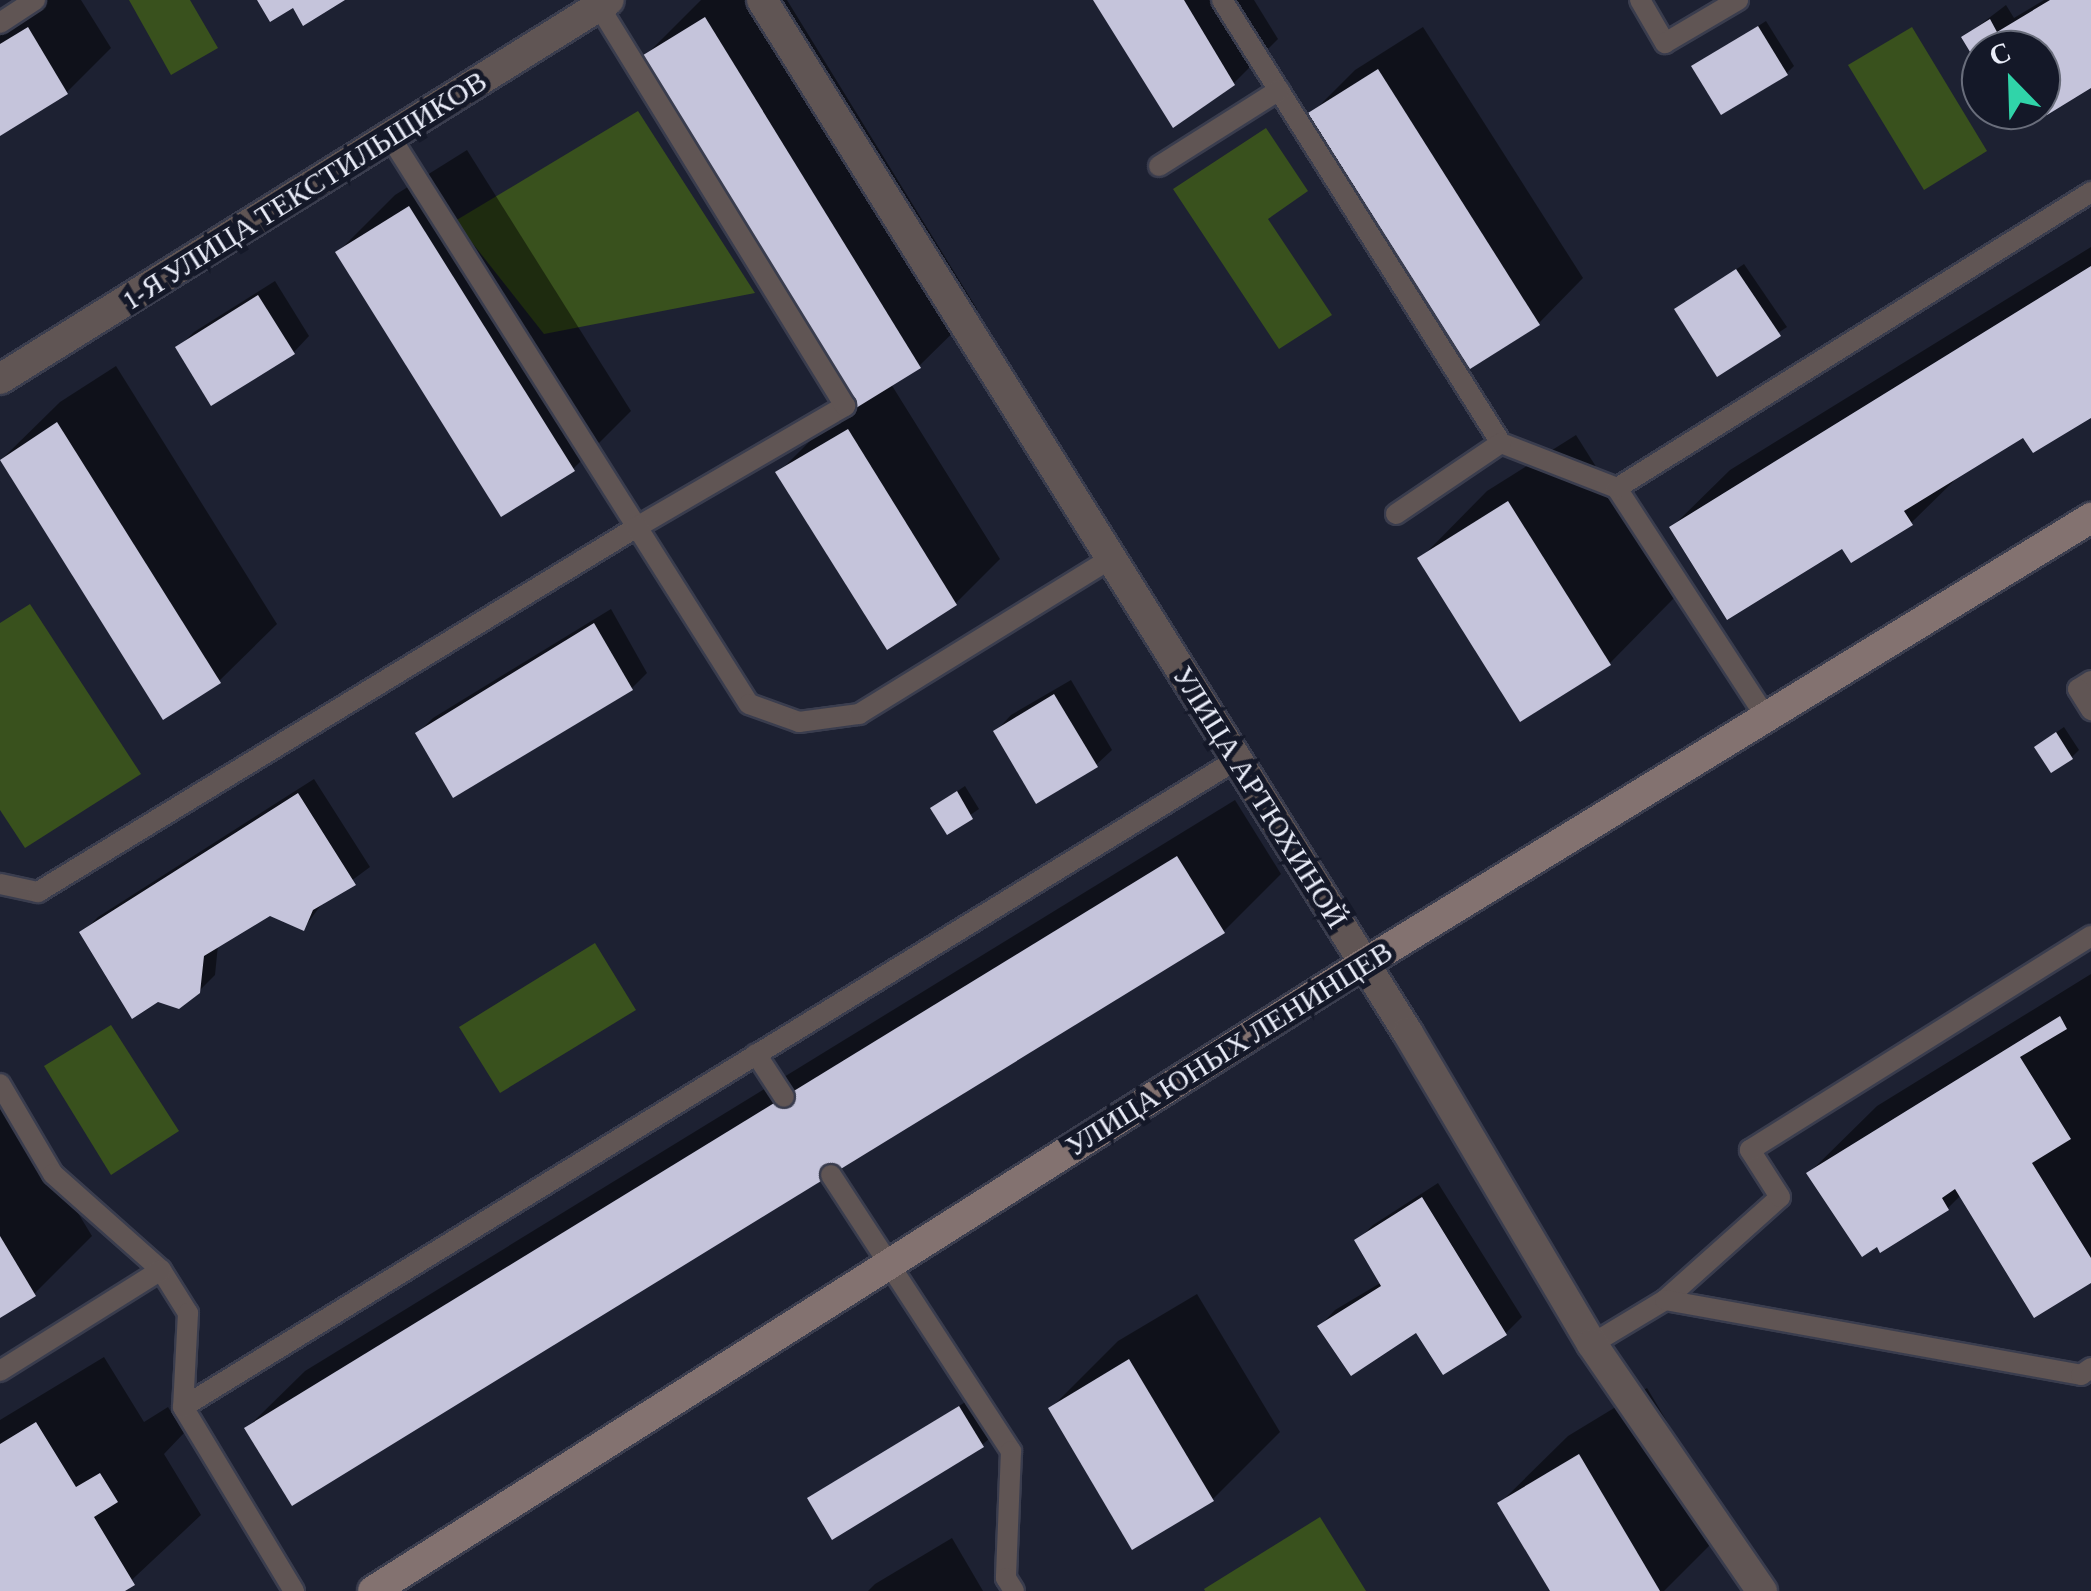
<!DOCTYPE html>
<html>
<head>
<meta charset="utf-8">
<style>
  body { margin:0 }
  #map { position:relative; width:2091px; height:1591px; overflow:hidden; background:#1d2132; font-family:"Crimson Pro",serif }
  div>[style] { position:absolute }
  .green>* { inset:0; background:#39511d }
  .shadow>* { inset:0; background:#0007 }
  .building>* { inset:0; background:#c5c4db }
  .roads { filter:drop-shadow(2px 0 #3a3d4e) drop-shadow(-2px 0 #3a3d4e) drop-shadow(0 2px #3a3d4e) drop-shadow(0 -2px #3a3d4e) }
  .lane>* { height:20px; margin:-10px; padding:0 10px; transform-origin:10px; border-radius:10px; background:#605554 }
  .street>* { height:30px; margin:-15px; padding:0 15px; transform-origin:15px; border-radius:15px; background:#605554 }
  .secondary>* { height:30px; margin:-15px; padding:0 15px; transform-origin:15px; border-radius:15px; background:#837270 }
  span { translate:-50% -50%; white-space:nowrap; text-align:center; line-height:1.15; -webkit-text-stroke:10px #141828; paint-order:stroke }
  .street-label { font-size:30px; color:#e9ecf8 }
  .north { position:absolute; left:1961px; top:30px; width:100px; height:100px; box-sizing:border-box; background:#141828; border:2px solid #696d7b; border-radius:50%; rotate:337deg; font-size:28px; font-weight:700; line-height:40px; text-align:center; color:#e9ecf8 }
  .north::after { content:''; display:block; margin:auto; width:35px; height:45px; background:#30d4a9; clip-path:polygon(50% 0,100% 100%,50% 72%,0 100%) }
</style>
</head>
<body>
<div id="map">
  <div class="green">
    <div style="clip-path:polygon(129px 0,190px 0,218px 48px,171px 75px)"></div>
    <div style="clip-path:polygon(1912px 27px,1987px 151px,1924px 190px,1848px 65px)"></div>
    <div style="clip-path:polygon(638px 111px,755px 293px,544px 334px,455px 221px)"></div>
    <div style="clip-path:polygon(1266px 128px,1308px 191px,1268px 219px,1332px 315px,1279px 349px,1173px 189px)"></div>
    <div style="clip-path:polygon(30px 604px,141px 774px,25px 848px,0 810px,0 623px)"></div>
    <div style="clip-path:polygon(595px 943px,636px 1010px,500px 1093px,459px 1027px)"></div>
    <div style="clip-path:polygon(111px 1025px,179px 1131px,111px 1175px,44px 1066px)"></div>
    <div style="clip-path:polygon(1320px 1517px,1366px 1591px,1205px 1591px,1204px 1589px)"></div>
  </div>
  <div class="shadow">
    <div style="clip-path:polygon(48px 0,81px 0,111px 48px,67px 92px,0 133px,0 29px)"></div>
    <div style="clip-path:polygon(701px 0,787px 0,977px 309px,919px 366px,891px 384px,1000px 559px,956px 603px,887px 646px,778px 473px,822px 429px,858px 407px,644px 57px)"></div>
    <div style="clip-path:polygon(1096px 0,1254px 0,1278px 39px,1234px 83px)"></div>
    <div style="clip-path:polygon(2044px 0,2091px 0,2091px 85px,2041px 101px,2041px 50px,1981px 50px,1981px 65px,1964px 37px,2006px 5px,2014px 18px)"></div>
    <div style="clip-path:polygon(1766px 21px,1794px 66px,1787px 73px,1694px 67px)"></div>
    <div style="clip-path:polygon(1423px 27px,1583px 278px,1539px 323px,1471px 365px,1311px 114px,1355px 70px)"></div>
    <div style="clip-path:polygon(467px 150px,631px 411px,573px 469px,338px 252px,395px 195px)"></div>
    <div style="clip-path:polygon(2091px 247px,2091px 415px,2024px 434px,1963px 472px,1911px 523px,1843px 546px,1672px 527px,1730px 470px)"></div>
    <div style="clip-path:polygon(1744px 264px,1787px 327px,1718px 373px,1678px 309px)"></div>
    <div style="clip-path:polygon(275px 281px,309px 336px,294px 352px,178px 348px,194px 332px)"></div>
    <div style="clip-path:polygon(116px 366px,277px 624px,219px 681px,2px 459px,60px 402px)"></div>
    <div style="clip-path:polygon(1576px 435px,1677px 595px,1610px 663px,1521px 718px,1420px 559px,1487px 491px)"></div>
    <div style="clip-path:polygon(611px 609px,647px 673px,631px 689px,418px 733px,433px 718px)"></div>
    <div style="clip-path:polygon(1071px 680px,1112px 750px,1096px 765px,996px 731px,1011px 715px)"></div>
    <div style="clip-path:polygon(2064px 727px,2079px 750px,2072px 757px,2045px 740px)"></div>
    <div style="clip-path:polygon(314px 779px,370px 867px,324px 901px,304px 928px,270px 913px,218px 945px,215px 975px,198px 992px,82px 933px,98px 917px)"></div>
    <div style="clip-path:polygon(965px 786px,979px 809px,947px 831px,933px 808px)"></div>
    <div style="clip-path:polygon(1235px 800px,1281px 874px,1223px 932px,247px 1428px,305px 1371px)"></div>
    <div style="clip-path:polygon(2091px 974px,2091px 1280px,1961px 1195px,1948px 1208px,1809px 1173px,1877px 1106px)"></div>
    <div style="clip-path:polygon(0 1085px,92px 1236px,34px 1294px,0 1315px)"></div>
    <div style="clip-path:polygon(1438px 1183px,1522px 1317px,1506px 1333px,1443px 1371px,1417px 1330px,1320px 1326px,1335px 1310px,1382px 1282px,1357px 1241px,1373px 1225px)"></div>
    <div style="clip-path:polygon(1197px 1294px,1280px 1432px,1213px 1499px,1051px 1408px,1118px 1341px)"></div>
    <div style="clip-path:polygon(104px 1357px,144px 1422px,168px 1407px,184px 1433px,164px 1454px,201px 1515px,120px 1591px,0 1591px,0 1420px)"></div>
    <div style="clip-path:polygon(1647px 1388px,1729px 1526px,1664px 1591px,1553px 1591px,1500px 1503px,1568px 1436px)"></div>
    <div style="clip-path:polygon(967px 1401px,990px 1438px,982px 1445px,810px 1499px)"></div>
    <div style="clip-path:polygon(952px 1538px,983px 1591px,868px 1591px,875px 1584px)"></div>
  </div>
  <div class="building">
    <div style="clip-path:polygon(257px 0,345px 0,303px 26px,293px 8px,270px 22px)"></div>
    <div style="clip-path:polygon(1093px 0,1184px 0,1235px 85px,1173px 128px)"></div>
    <div style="clip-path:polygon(2050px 0,2091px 0,2091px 88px,2047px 115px,2041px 106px,2041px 50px,1981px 50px,1981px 70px,1961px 37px,1990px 19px,1997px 32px)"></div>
    <div style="clip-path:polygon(705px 17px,921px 368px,856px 408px,640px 57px)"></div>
    <div style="clip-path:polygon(1758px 26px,1788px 75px,1721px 115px,1691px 66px)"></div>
    <div style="clip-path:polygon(28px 27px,68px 94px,0 136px,0 44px)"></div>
    <div style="clip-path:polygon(1378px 69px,1540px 325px,1470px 369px,1308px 113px)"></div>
    <div style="clip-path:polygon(409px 206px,575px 471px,501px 517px,335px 252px)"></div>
    <div style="clip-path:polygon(2091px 266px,2091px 418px,2033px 453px,2023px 438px,1904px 511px,1913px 525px,1851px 563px,1842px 549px,1727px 620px,1669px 527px)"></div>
    <div style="clip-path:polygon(1736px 269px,1781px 336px,1717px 377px,1674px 309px)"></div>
    <div style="clip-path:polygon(258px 295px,295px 354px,211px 406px,175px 347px)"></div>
    <div style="clip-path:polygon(57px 422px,221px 683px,163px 720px,0 460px)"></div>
    <div style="clip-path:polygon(848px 429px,957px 605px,887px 650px,775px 472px)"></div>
    <div style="clip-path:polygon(1508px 501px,1611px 665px,1520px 722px,1417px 558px)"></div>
    <div style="clip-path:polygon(594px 623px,633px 690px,453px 798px,415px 733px)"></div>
    <div style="clip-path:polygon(1054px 694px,1098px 767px,1036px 804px,993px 731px)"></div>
    <div style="clip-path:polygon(2056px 732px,2073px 759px,2051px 773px,2034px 747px)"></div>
    <div style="clip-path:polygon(957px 791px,973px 819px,947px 835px,930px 808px)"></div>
    <div style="clip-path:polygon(298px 793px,356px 885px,313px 910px,304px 931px,270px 916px,204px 956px,200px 993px,179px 1009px,158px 1002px,132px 1019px,79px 932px)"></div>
    <div style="clip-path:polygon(1177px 856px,1225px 933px,292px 1506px,244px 1428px)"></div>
    <div style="clip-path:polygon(2060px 1016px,2067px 1029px,2020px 1057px,2071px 1139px,2032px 1163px,2091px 1258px,2091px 1283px,2034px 1318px,1955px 1189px,1942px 1198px,1949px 1210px,1880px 1253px,1877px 1247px,1862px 1257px,1806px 1173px)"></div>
    <div style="clip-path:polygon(1422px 1197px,1507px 1335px,1443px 1375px,1416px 1333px,1351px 1376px,1317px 1326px,1381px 1286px,1354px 1240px)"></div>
    <div style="clip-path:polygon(0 1236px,36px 1296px,0 1318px)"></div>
    <div style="clip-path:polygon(1129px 1359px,1214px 1501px,1132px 1550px,1048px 1408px)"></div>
    <div style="clip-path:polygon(959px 1406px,984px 1447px,832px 1540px,807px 1498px)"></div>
    <div style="clip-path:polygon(36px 1422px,76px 1487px,100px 1473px,118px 1502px,94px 1517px,135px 1585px,125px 1591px,0 1591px,0 1444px)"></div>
    <div style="clip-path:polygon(1579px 1454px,1660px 1591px,1550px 1591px,1497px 1503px)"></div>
  </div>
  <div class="roads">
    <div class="lane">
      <div style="left:1222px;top:0;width:524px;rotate:57.8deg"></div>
      <div style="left:1501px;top:443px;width:124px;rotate:21.2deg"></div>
      <div style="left:1640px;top:0;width:50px;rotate:59.8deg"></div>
      <div style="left:1665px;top:43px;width:85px;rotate:-30.5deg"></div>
      <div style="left:0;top:23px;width:42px;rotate:-33.3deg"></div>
      <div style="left:391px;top:138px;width:460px;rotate:57.7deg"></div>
      <div style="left:637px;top:527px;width:241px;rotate:-30.2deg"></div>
      <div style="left:845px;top:406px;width:470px;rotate:-121.6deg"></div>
      <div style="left:1159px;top:166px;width:142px;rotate:-32.3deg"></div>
      <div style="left:1396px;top:514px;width:127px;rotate:-34.1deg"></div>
      <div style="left:2091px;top:681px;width:15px;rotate:148deg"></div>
      <div style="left:2078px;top:689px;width:25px;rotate:58deg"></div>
      <div style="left:1766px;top:717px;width:273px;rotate:-123.1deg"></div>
      <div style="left:1617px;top:488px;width:559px;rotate:-31.98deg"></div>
      <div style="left:0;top:884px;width:39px;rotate:12deg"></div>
      <div style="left:38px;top:892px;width:701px;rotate:-31.36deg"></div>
      <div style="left:637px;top:527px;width:209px;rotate:57.7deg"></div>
      <div style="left:749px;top:704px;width:53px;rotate:19.8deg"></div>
      <div style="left:799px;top:722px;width:61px;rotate:-7.6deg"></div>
      <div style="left:859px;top:714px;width:295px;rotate:-31.7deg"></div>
      <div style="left:756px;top:1054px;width:51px;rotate:56.9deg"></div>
      <div style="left:0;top:1084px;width:104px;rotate:59.5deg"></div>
      <div style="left:53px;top:1174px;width:144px;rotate:41.6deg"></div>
      <div style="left:161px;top:1270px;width:51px;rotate:57.9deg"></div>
      <div style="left:188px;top:1313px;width:94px;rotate:93deg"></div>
      <div style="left:183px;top:1407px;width:215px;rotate:58.9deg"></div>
      <div style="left:831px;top:1175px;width:330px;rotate:56.9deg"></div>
      <div style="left:1011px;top:1451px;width:127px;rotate:92.3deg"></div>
      <div style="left:1006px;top:1578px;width:15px;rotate:58deg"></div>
      <div style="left:1665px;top:1300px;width:154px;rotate:-41.8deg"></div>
      <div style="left:1780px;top:1197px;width:56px;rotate:-122.6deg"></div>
      <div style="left:1750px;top:1150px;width:403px;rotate:-32.1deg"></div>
      <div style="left:1592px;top:1344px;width:85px;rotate:-31.1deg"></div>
      <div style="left:1665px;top:1300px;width:423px;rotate:10.2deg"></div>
      <div style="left:2081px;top:1375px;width:12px;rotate:-35deg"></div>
      <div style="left:0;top:1371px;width:190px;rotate:-32.1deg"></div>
      <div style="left:183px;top:1407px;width:1236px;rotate:-31.57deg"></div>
    </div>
    <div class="street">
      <div style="left:762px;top:0;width:1218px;rotate:57.98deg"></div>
      <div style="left:1408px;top:1033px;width:361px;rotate:59.4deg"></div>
      <div style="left:1592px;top:1344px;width:300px;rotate:55.5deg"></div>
      <div style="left:0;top:379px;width:717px;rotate:-31.9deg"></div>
    </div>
    <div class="secondary">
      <div style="left:373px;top:1591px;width:1174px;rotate:-32.34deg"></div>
      <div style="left:1365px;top:963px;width:852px;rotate:-31.51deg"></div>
    </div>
  </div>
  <div class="street-label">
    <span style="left:305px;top:190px;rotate:-32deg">1-Я УЛИЦА ТЕКСТИЛЬЩИКОВ</span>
    <span style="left:1260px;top:797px;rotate:58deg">УЛИЦА АРТЮХИНОЙ</span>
    <span style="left:1229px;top:1049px;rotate:-32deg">УЛИЦА ЮНЫХ ЛЕНИНЦЕВ</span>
  </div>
  <div class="north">С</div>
</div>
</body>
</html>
